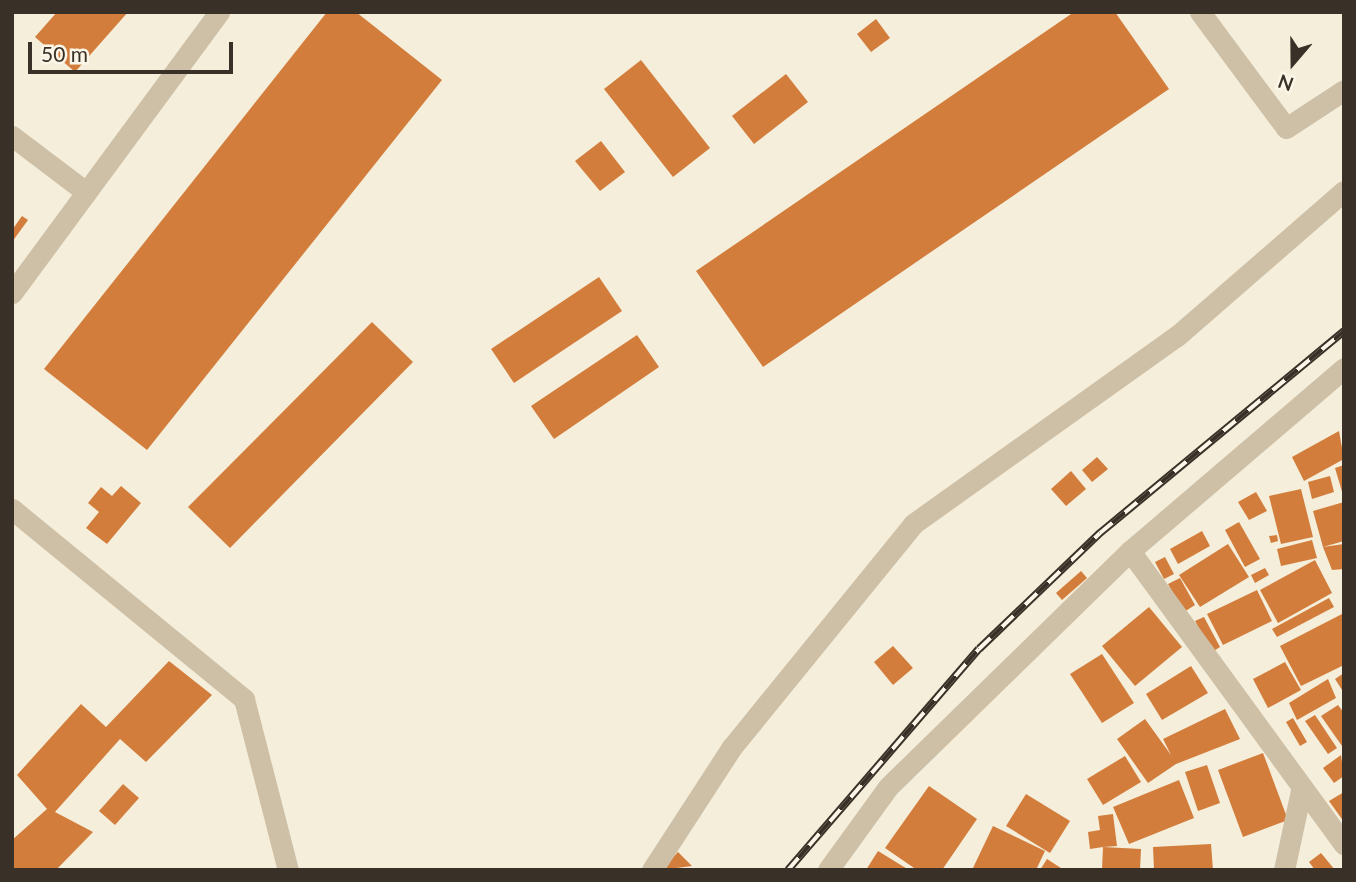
<!DOCTYPE html>
<html>
<head>
<meta charset="utf-8">
<style>
  body { margin:0 }
  #map { position:relative; width:1356px; height:882px; overflow:hidden; background:#f5eedb; font-family:Lato,sans-serif }
  div>[style] { position:absolute }
  .building>* { inset:0; background:#d27d3b }
  .minor>* { height:21px; margin:-10.5px; padding:0 10.5px; transform-origin:10.5px; border-radius:10.5px; background:#cec0a6 }
  .rail>* { height:8px; margin-top:-4px; transform-origin:0; background:repeating-linear-gradient(90deg,#fbf6e8 0 16px,#393127 0 32px); box-sizing:border-box; border-block:2px solid #393127 }
  span { translate:-50% -50%; white-space:nowrap; text-align:center; line-height:1.15; -webkit-text-stroke:6px #fbf6e8; paint-order:stroke }
  .frame { position:absolute; inset:0; border:14px solid #393127; pointer-events:none }
  .north { position:absolute; left:1258px; top:28px; width:70px; height:70px; -webkit-text-stroke:5px #fbf6e8; paint-order:stroke; rotate:200deg; font-size:19px; font-weight:700; line-height:28px; text-align:center; color:#393127 }
  .north::after { content:''; display:block; margin:auto; width:24px; height:32px; background:#393127; clip-path:polygon(50% 0,100% 100%,50% 72%,0 100%) }
  .scale { position:absolute; left:28px; top:42px; width:205px; height:32px; box-sizing:border-box; border:4px solid #393127; border-top:0; padding-left:9px; font-size:21px; line-height:24px; white-space:nowrap; color:#393127; -webkit-text-stroke:5px #fbf6e8; paint-order:stroke }
</style>
</head>
<body>
<div id="map">
  <div class="building">
    <div style="clip-path:polygon(57px 12px,128px 12px,75px 72px,35px 37px)"></div>
    <div style="clip-path:polygon(327px 12px,356px 12px,442px 80px,147px 450px,44px 369px)"></div>
    <div style="clip-path:polygon(1074px 12px,1115px 12px,1169px 89px,763px 367px,696px 271px)"></div>
    <div style="clip-path:polygon(876px 19px,890px 38px,871px 52px,857px 34px)"></div>
    <div style="clip-path:polygon(641px 60px,710px 148px,673px 177px,604px 89px)"></div>
    <div style="clip-path:polygon(786px 74px,808px 102px,754px 144px,732px 116px)"></div>
    <div style="clip-path:polygon(601px 141px,625px 172px,600px 191px,575px 161px)"></div>
    <div style="clip-path:polygon(22px 216px,28px 220px,12px 242px,12px 230px)"></div>
    <div style="clip-path:polygon(599px 277px,622px 311px,514px 383px,491px 349px)"></div>
    <div style="clip-path:polygon(372px 322px,413px 362px,230px 548px,188px 507px)"></div>
    <div style="clip-path:polygon(637px 335px,659px 367px,554px 439px,531px 406px)"></div>
    <div style="clip-path:polygon(1339px 431px,1344px 459px,1304px 481px,1292px 457px)"></div>
    <div style="clip-path:polygon(1097px 457px,1108px 469px,1092px 482px,1082px 470px)"></div>
    <div style="clip-path:polygon(1344px 465px,1344px 495px,1343px 495px,1335px 468px)"></div>
    <div style="clip-path:polygon(1071px 471px,1086px 489px,1066px 506px,1051px 489px)"></div>
    <div style="clip-path:polygon(1330px 476px,1334px 492px,1312px 499px,1308px 482px)"></div>
    <div style="clip-path:polygon(121px 486px,141px 503px,107px 544px,86px 528px,99px 512px,88px 503px,101px 487px,112px 496px)"></div>
    <div style="clip-path:polygon(1301px 489px,1313px 537px,1281px 544px,1269px 496px)"></div>
    <div style="clip-path:polygon(1256px 492px,1267px 511px,1249px 520px,1238px 502px)"></div>
    <div style="clip-path:polygon(1344px 502px,1344px 541px,1323px 547px,1344px 544px,1344px 569px,1332px 570px,1323px 547px,1313px 511px)"></div>
    <div style="clip-path:polygon(1239px 522px,1260px 559px,1245px 567px,1225px 530px)"></div>
    <div style="clip-path:polygon(1202px 531px,1210px 546px,1178px 564px,1170px 549px)"></div>
    <div style="clip-path:polygon(1277px 535px,1278px 541px,1271px 543px,1269px 536px)"></div>
    <div style="clip-path:polygon(1312px 540px,1317px 558px,1281px 566px,1277px 549px)"></div>
    <div style="clip-path:polygon(1228px 544px,1249px 577px,1200px 607px,1179px 575px)"></div>
    <div style="clip-path:polygon(1165px 557px,1174px 574px,1164px 579px,1155px 562px)"></div>
    <div style="clip-path:polygon(1315px 560px,1332px 593px,1278px 623px,1260px 590px)"></div>
    <div style="clip-path:polygon(1265px 568px,1269px 575px,1255px 583px,1251px 575px)"></div>
    <div style="clip-path:polygon(1081px 571px,1087px 578px,1062px 600px,1056px 593px)"></div>
    <div style="clip-path:polygon(1180px 578px,1195px 605px,1184px 612px,1168px 584px)"></div>
    <div style="clip-path:polygon(1257px 590px,1272px 621px,1223px 645px,1207px 614px)"></div>
    <div style="clip-path:polygon(1329px 598px,1334px 607px,1277px 637px,1272px 629px)"></div>
    <div style="clip-path:polygon(1149px 607px,1182px 647px,1135px 686px,1102px 646px)"></div>
    <div style="clip-path:polygon(1342px 614px,1344px 665px,1301px 686px,1280px 646px)"></div>
    <div style="clip-path:polygon(1204px 617px,1220px 647px,1212px 652px,1195px 621px)"></div>
    <div style="clip-path:polygon(893px 646px,913px 668px,893px 685px,874px 662px)"></div>
    <div style="clip-path:polygon(1102px 654px,1134px 703px,1102px 723px,1070px 674px)"></div>
    <div style="clip-path:polygon(169px 661px,212px 695px,146px 762px,120px 739px,55px 812px,93px 832px,56px 870px,12px 870px,12px 840px,47px 809px,17px 775px,81px 704px,106px 727px)"></div>
    <div style="clip-path:polygon(1285px 662px,1301px 690px,1268px 708px,1253px 679px)"></div>
    <div style="clip-path:polygon(1191px 666px,1208px 693px,1162px 720px,1146px 694px)"></div>
    <div style="clip-path:polygon(1344px 673px,1344px 693px,1335px 679px)"></div>
    <div style="clip-path:polygon(1328px 679px,1336px 698px,1297px 720px,1289px 703px)"></div>
    <div style="clip-path:polygon(1338px 705px,1344px 713px,1342px 746px,1321px 716px)"></div>
    <div style="clip-path:polygon(1225px 709px,1240px 739px,1176px 764px,1148px 783px,1117px 739px,1145px 719px,1171px 755px,1163px 739px)"></div>
    <div style="clip-path:polygon(1315px 715px,1337px 748px,1328px 754px,1305px 721px)"></div>
    <div style="clip-path:polygon(1293px 718px,1307px 742px,1300px 746px,1286px 722px)"></div>
    <div style="clip-path:polygon(1263px 753px,1288px 820px,1243px 837px,1218px 770px)"></div>
    <div style="clip-path:polygon(1341px 755px,1344px 776px,1334px 783px,1323px 768px)"></div>
    <div style="clip-path:polygon(1125px 756px,1141px 782px,1103px 805px,1087px 779px)"></div>
    <div style="clip-path:polygon(1207px 765px,1220px 803px,1198px 811px,1185px 772px)"></div>
    <div style="clip-path:polygon(1179px 780px,1194px 818px,1129px 844px,1113px 807px)"></div>
    <div style="clip-path:polygon(123px 784px,139px 798px,115px 825px,99px 811px)"></div>
    <div style="clip-path:polygon(929px 786px,977px 819px,942px 870px,917px 870px,885px 848px)"></div>
    <div style="clip-path:polygon(1344px 792px,1344px 822px,1329px 801px)"></div>
    <div style="clip-path:polygon(1026px 794px,1070px 821px,1050px 853px,1006px 826px)"></div>
    <div style="clip-path:polygon(1113px 814px,1117px 846px,1103px 847px,1141px 849px,1140px 870px,1102px 870px,1103px 847px,1090px 849px,1088px 832px,1100px 830px,1098px 816px)"></div>
    <div style="clip-path:polygon(993px 826px,1045px 851px,1036px 870px,972px 870px)"></div>
    <div style="clip-path:polygon(1211px 844px,1213px 870px,1154px 870px,1153px 847px)"></div>
    <div style="clip-path:polygon(878px 851px,909px 870px,866px 870px)"></div>
    <div style="clip-path:polygon(678px 852px,692px 866px,661px 870px)"></div>
    <div style="clip-path:polygon(1321px 853px,1335px 870px,1315px 870px,1309px 862px)"></div>
    <div style="clip-path:polygon(1047px 859px,1064px 870px,1040px 870px)"></div>
  </div>
  <div class="minor">
    <div style="left:1200px;top:12px;width:144px;rotate:53.4deg"></div>
    <div style="left:1286px;top:128px;width:69px;rotate:-33.2deg"></div>
    <div style="left:12px;top:136px;width:93px;rotate:37.1deg"></div>
    <div style="left:12px;top:293px;width:349px;rotate:-53.6deg"></div>
    <div style="left:12px;top:509px;width:300px;rotate:39.3deg"></div>
    <div style="left:244px;top:699px;width:177px;rotate:75.6deg"></div>
    <div style="left:1130px;top:551px;width:363px;rotate:53.9deg"></div>
    <div style="left:652px;top:870px;width:147px;rotate:-57deg"></div>
    <div style="left:732px;top:747px;width:287px;rotate:-50.9deg"></div>
    <div style="left:913px;top:524px;width:324px;rotate:-35.5deg"></div>
    <div style="left:1177px;top:336px;width:221px;rotate:-41deg"></div>
    <div style="left:828px;top:870px;width:102px;rotate:-54.1deg"></div>
    <div style="left:888px;top:787px;width:338px;rotate:-44.3deg"></div>
    <div style="left:1130px;top:551px;width:282px;rotate:-40.5deg"></div>
    <div style="left:1284px;top:870px;width:81px;rotate:-77.9deg"></div>
  </div>
  <div class="rail">
    <div style="left:788px;top:870px;width:292px;rotate:-49.2deg"></div>
    <div style="left:979px;top:649px;width:168px;rotate:-43.8deg"></div>
    <div style="left:1100px;top:533px;width:317px;rotate:-39.6deg"></div>
  </div>
  <div class="frame"></div>
  <div class="north">N</div>
  <div class="scale">50 m</div>
</div>
</body>
</html>
